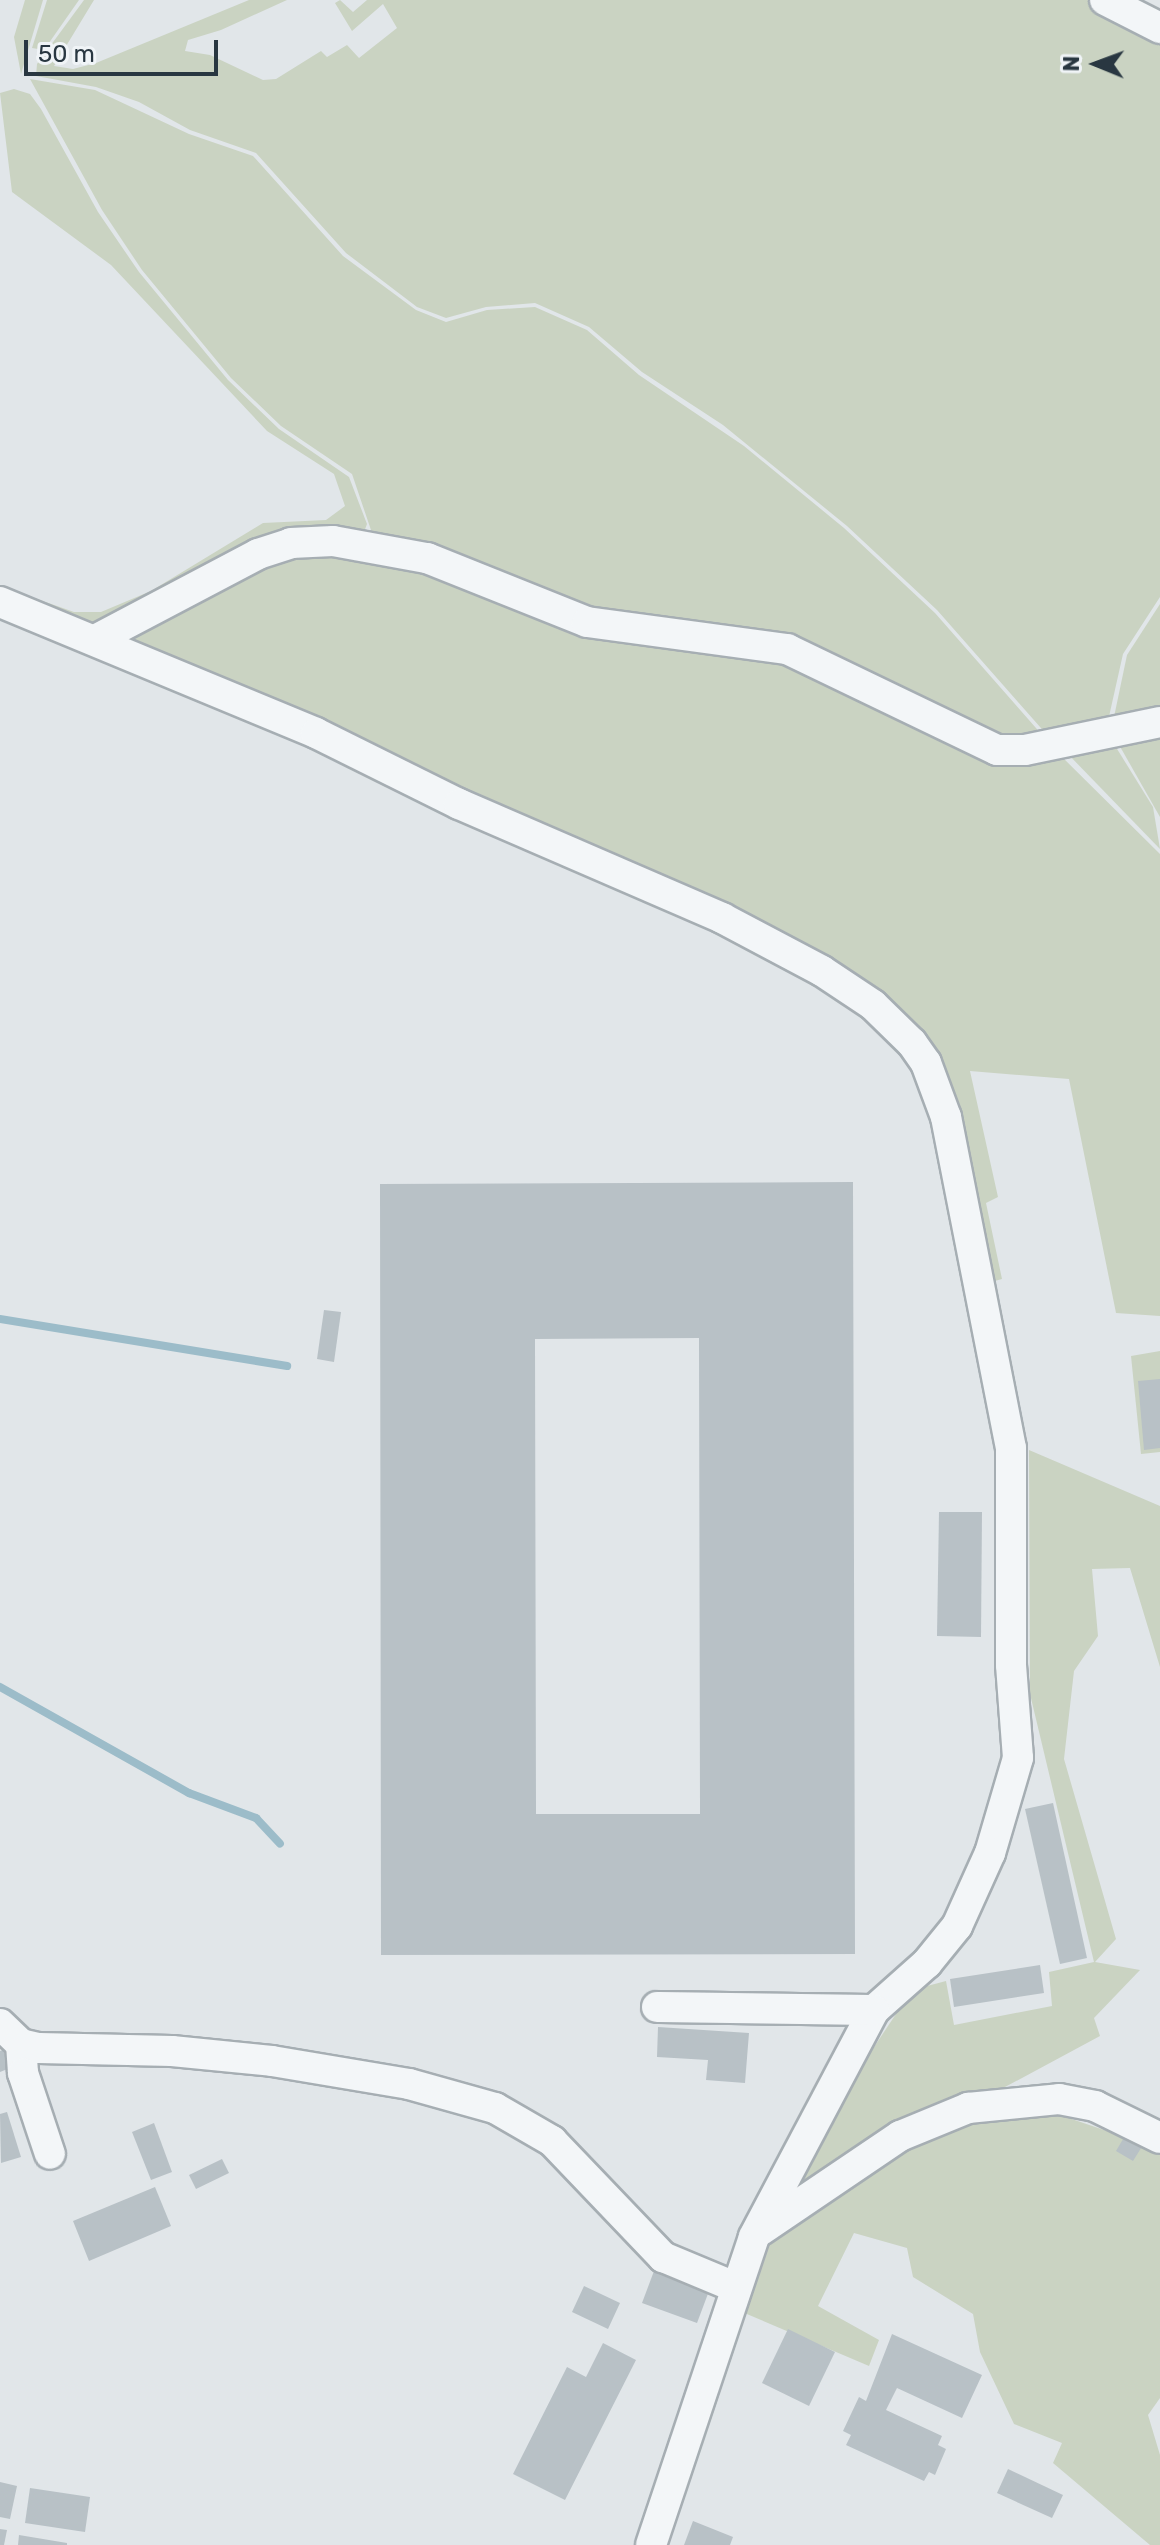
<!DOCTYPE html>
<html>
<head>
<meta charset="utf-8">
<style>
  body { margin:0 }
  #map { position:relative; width:1160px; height:2545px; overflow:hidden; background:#e1e6e9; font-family:Rubik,sans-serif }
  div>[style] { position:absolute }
  .green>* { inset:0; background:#cad3c2 }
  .stream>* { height:8px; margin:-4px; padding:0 4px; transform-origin:4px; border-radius:4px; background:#9cbcc9 }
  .building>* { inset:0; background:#b8c1c6 }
  .roads { filter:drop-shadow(2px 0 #a6aeb3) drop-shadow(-2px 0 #a6aeb3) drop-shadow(0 2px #a6aeb3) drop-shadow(0 -2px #a6aeb3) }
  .minor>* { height:30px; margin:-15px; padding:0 15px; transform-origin:15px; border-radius:15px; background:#f3f6f8 }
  span { translate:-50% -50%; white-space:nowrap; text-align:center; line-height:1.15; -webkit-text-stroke:8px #f0f4f7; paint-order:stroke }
  .north { position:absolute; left:1056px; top:24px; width:80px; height:80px; -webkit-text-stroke:6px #f0f4f7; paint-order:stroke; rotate:271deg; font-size:22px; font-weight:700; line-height:32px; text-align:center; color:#293741 }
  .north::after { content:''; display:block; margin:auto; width:28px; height:36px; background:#293741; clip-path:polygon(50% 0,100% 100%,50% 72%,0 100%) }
  .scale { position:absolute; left:24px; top:40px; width:194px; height:36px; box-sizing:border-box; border:4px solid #293741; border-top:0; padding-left:10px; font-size:24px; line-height:28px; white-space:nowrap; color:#293741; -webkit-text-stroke:6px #f0f4f7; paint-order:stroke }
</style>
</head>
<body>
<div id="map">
  <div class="green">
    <div style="clip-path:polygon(25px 0,43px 0,21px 74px,14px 37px)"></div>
    <div style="clip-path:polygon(47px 0,79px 0,44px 50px,32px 48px)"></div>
    <div style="clip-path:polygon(84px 0,94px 0,54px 66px,73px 69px,96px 63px,249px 0,287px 0,221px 30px,188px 40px,185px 51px,210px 55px,263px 80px,276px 79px,321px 51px,327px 57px,347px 45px,359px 58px,397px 28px,383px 4px,352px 31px,335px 3px,340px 0,353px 12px,367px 0,1098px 0,1160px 31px,1160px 597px,1123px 654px,1108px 721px,1048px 736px,937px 610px,847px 526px,723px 425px,642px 372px,589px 327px,535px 303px,486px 307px,446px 318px,417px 307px,346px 253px,256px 153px,190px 130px,139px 102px,96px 87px,36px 76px,37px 64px)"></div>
    <div style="clip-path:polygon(30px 79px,95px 90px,189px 134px,253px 156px,343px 256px,416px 310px,446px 322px,487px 310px,535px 307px,587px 330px,639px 375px,744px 446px,844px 528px,935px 613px,1043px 736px,1006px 741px,850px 665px,635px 623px,373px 536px,352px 474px,281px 426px,231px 378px,142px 270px,102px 210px)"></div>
    <div style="clip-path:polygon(14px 89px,30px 94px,41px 109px,98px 212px,139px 272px,228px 380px,279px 429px,349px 477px,367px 524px,364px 532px,90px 629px,0 595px,0 586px,74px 612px,101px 612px,151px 591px,263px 523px,326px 520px,345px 506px,334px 474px,267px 431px,111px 265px,12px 192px,0 93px)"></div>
    <div style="clip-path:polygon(333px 549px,761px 652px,981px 751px,1056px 751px,1160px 854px,1160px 1316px,1116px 1313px,1069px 1079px,970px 1071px,998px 1197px,986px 1203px,1002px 1279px,991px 1282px,891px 1009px,118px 645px,261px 561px)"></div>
    <div style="clip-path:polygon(1160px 604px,1160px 713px,1114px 717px,1127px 655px)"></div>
    <div style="clip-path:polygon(1160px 735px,1160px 817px,1118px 743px)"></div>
    <div style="clip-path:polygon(1114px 744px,1153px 807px,1160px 849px,1066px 752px)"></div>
    <div style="clip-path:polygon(1160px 1351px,1160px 1452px,1141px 1454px,1131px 1356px)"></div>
    <div style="clip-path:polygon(1029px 1450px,1160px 1506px,1160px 1667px,1130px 1568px,1092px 1569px,1098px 1636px,1074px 1671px,1064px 1759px,1116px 1939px,1095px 1962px,1140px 1970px,1094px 2018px,1100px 2036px,784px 2206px,858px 2071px,912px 1990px,946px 1981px,954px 2025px,1052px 2006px,1049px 1972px,1094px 1962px,1030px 1694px)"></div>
    <div style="clip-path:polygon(1051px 2112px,1160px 2149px,1160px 2398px,1148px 2415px,1160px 2455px,1160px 2545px,1150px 2545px,1053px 2463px,1062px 2443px,1014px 2424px,980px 2352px,973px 2314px,913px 2277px,907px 2248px,854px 2233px,818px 2306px,879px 2340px,869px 2366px,735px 2309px,761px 2240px,909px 2138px,960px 2119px)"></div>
  </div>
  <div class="stream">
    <div style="left:0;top:1319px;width:291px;rotate:9.3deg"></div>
    <div style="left:0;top:1687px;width:217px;rotate:29.3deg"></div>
    <div style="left:189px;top:1793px;width:72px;rotate:20.5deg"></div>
    <div style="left:256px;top:1818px;width:35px;rotate:47deg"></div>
  </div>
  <div class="building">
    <div style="clip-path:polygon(evenodd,853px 1182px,855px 1954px,381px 1955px,380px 1184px,853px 1182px,699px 1338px,700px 1814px,536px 1814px,535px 1339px,699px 1338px)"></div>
    <div style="clip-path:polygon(324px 1310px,341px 1312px,334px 1362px,317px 1359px)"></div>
    <div style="clip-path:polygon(1160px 1379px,1160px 1448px,1144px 1450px,1138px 1381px)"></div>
    <div style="clip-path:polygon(939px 1512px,982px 1512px,981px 1637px,937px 1636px)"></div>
    <div style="clip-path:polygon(1053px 1803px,1087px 1958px,1060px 1964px,1025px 1809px)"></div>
    <div style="clip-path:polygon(1040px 1965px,1044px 1993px,954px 2007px,950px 1979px)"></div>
    <div style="clip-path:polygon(658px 2027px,749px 2033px,745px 2083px,706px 2080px,708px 2060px,657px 2057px)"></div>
    <div style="clip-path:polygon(3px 2050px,10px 2068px,0 2072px,0 2051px)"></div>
    <div style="clip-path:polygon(7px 2112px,21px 2157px,1px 2163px,0 2114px)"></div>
    <div style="clip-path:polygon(154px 2123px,172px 2172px,151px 2180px,132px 2132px)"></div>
    <div style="clip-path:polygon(1126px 2134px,1143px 2145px,1133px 2161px,1116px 2151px)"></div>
    <div style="clip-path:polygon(222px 2159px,229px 2173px,196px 2189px,189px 2175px)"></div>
    <div style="clip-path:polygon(155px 2187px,171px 2226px,89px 2261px,73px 2221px)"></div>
    <div style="clip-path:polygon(654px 2271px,709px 2291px,697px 2323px,642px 2303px)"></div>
    <div style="clip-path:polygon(584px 2286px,620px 2303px,608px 2329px,572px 2312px)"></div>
    <div style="clip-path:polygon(788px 2329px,835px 2352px,809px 2406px,762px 2383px)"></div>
    <div style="clip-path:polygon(892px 2334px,982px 2375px,962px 2418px,897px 2388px,886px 2410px,942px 2436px,938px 2445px,946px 2449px,935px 2475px,929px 2472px,924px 2481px,846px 2445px,851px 2435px,843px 2431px,859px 2397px,866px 2401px)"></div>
    <div style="clip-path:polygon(603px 2343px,636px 2360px,565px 2500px,513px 2474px,567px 2367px,586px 2377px)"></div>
    <div style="clip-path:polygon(1008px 2469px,1063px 2495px,1052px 2518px,997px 2493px)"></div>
    <div style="clip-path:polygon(0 2482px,17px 2486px,10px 2519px,0 2517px)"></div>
    <div style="clip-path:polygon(30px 2488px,90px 2497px,85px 2532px,25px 2523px)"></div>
    <div style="clip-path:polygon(693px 2521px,733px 2537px,730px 2545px,684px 2545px)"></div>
    <div style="clip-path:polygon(0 2529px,7px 2530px,4px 2545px,0 2545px)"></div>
    <div style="clip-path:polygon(19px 2535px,67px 2543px,67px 2545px,18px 2545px)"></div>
  </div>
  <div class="roads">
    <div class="minor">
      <div style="left:1105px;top:0;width:62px;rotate:27deg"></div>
      <div style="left:0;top:602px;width:342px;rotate:22.5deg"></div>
      <div style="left:316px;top:733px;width:160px;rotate:26.4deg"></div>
      <div style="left:459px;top:804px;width:287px;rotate:23.4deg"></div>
      <div style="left:722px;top:918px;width:113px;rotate:27.9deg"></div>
      <div style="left:822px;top:971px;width:61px;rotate:33.7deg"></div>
      <div style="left:873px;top:1005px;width:54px;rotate:44.3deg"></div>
      <div style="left:912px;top:1043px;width:24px;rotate:55deg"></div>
      <div style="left:926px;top:1063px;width:58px;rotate:69.7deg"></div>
      <div style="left:946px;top:1117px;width:337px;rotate:78.9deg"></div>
      <div style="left:1011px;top:1448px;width:217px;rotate:90deg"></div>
      <div style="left:1011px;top:1665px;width:93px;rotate:85.7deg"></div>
      <div style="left:1018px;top:1758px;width:99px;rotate:106.4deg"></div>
      <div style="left:990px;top:1853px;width:80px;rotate:114.3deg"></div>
      <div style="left:957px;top:1926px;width:48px;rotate:129deg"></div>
      <div style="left:927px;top:1963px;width:71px;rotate:138.4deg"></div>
      <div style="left:874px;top:2010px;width:257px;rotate:117.9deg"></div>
      <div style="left:754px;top:2237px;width:325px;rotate:108.5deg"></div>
      <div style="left:97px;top:639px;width:182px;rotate:-27.8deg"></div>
      <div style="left:258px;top:554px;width:35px;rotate:-18deg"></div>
      <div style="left:291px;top:543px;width:42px;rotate:-2.7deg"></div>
      <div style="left:333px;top:541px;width:96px;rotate:10.3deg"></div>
      <div style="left:427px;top:558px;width:172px;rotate:21.8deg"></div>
      <div style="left:587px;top:622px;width:202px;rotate:7.7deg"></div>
      <div style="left:787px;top:649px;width:233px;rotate:25.7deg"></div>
      <div style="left:997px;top:750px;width:28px"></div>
      <div style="left:1025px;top:750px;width:138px;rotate:-11.7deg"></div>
      <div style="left:657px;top:2007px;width:217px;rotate:0.8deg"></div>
      <div style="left:0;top:2024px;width:29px;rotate:44deg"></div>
      <div style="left:21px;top:2044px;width:18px;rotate:13deg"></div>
      <div style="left:39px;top:2048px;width:133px;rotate:1.3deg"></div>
      <div style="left:172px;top:2051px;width:100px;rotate:5.7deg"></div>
      <div style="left:272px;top:2061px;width:139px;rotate:9.5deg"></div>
      <div style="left:409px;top:2084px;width:89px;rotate:15.6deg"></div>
      <div style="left:495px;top:2108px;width:66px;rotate:30.1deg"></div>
      <div style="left:552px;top:2141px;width:161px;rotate:46.3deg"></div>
      <div style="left:663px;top:2257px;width:78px;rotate:22.6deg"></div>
      <div style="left:21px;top:2044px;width:29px;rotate:86deg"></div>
      <div style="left:23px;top:2073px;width:85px;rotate:71.6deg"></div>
      <div style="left:761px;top:2230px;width:168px;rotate:-34.1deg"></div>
      <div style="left:900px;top:2136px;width:74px;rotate:-22.4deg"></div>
      <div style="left:968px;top:2108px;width:91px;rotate:-5.6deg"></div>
      <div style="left:1059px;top:2099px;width:37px;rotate:11deg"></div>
      <div style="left:1095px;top:2106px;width:72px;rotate:26.2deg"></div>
    </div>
  </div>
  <div class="north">N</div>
  <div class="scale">50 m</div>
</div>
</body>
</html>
